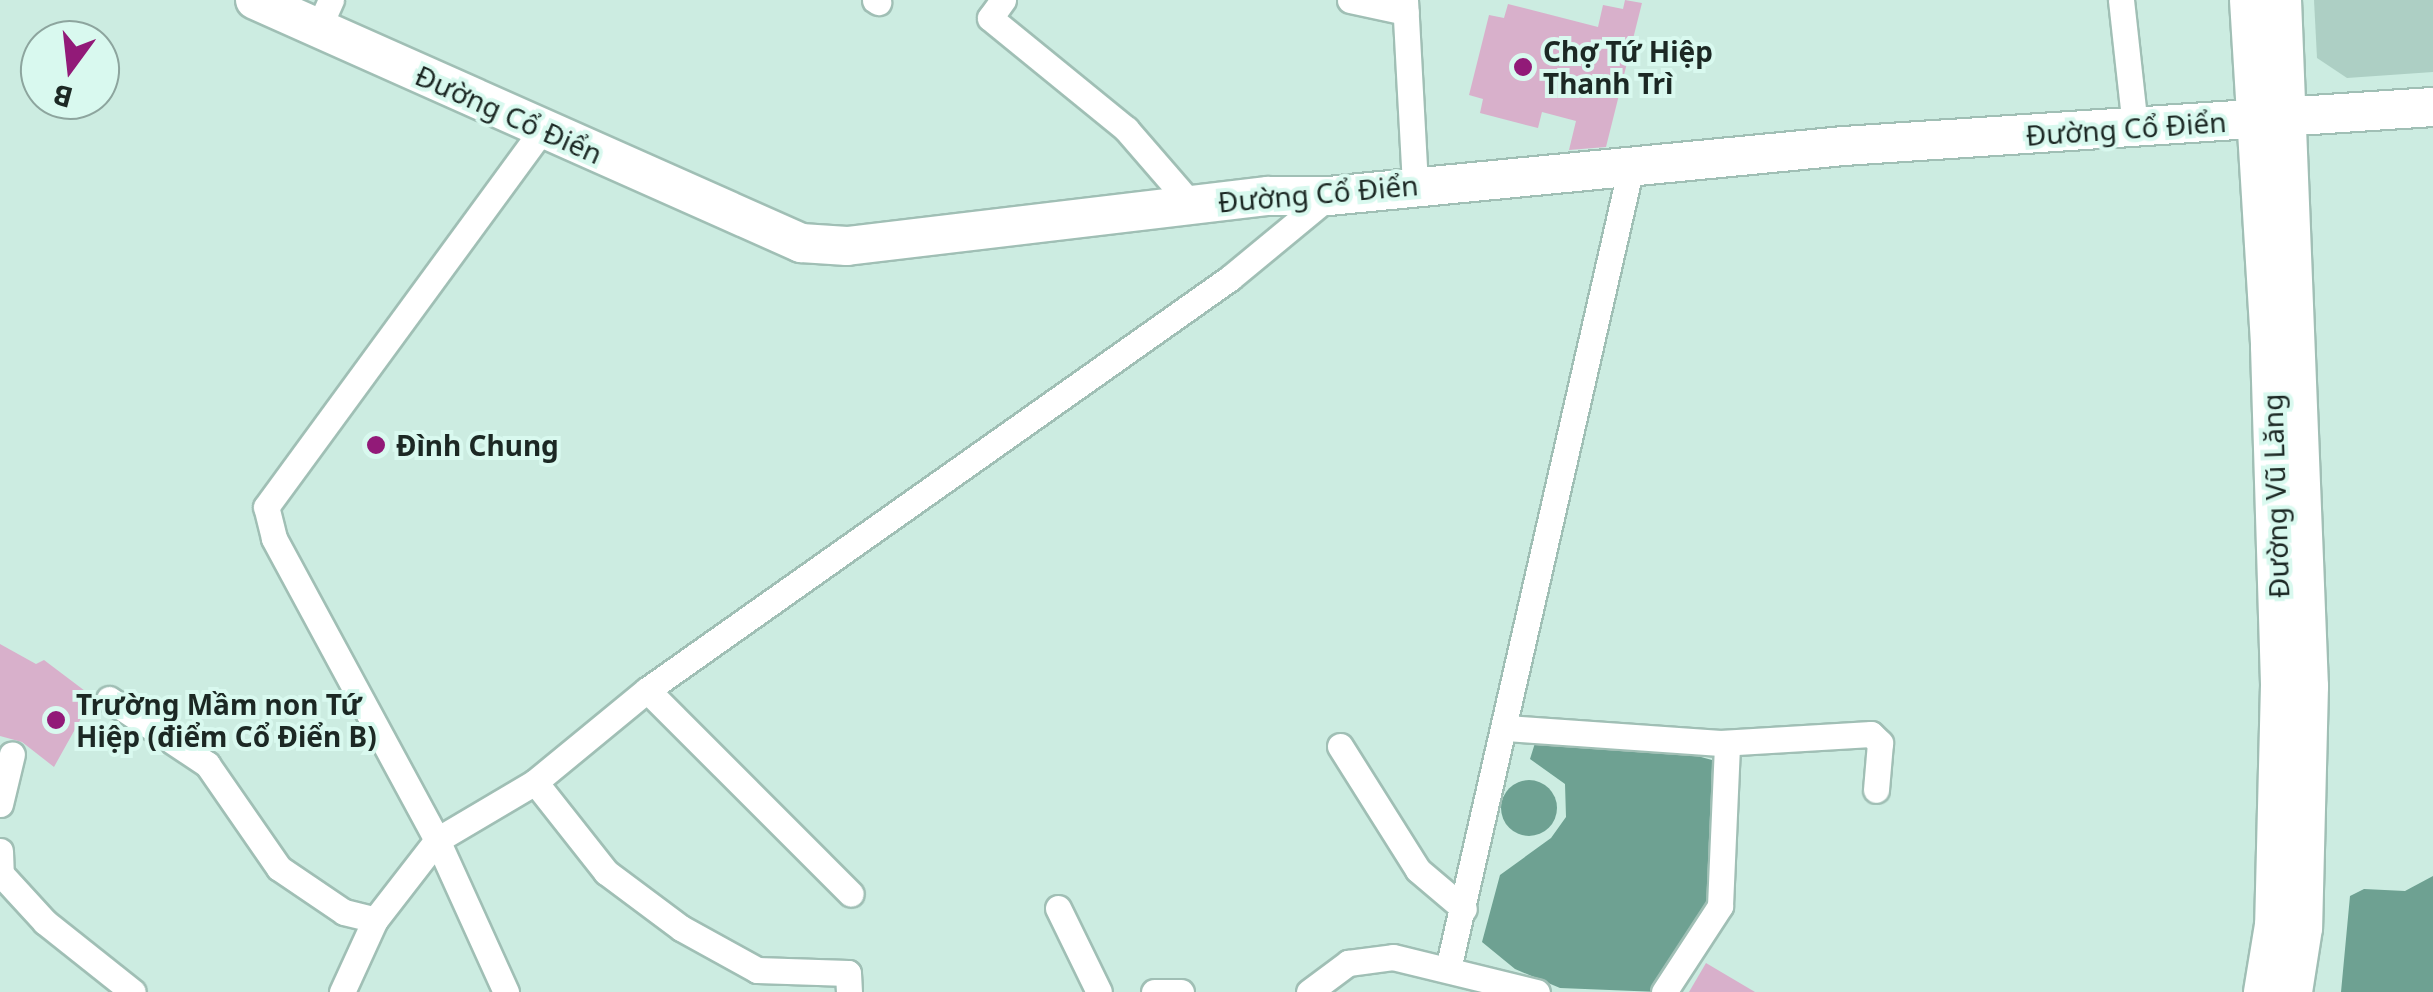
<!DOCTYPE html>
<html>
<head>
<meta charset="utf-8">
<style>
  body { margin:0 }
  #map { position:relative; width:2433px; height:992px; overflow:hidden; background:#ccece1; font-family:"Noto Sans",sans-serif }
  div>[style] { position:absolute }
  .green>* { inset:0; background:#adcfc4 }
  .water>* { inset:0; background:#6ea192 }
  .round { border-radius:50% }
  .building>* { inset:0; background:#d8b0cb }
  .roads { filter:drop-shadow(2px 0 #a0bfb5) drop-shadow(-2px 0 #a0bfb5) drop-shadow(0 2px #a0bfb5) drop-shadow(0 -2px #a0bfb5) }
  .street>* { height:25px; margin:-12.5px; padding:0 12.5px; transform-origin:12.5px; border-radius:12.5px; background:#fff }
  .secondary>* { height:38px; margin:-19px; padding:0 19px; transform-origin:19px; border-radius:19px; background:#fff }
  .dots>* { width:28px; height:28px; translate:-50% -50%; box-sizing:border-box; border:5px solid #d9f9ef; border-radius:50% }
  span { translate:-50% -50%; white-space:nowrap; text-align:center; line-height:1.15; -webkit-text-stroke:8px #d9f9ef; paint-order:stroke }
  .poi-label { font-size:28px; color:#1c2824; font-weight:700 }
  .left { translate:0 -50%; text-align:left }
  .street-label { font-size:28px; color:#1c2824 }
  .north { position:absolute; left:20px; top:20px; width:100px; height:100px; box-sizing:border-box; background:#d9f9ef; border:2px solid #8da59e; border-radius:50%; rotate:195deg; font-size:28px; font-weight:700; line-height:40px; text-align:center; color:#1c2824 }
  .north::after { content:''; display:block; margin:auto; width:35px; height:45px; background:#921a78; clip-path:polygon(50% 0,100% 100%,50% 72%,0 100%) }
</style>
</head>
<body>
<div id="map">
  <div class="green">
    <div style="clip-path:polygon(2314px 0,2433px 0,2433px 72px,2347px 78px,2317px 58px)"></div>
  </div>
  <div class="water">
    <div style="clip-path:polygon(1535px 743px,1661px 746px,1712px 760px,1708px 917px,1659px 992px,1560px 988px,1515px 969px,1482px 942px,1500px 875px,1551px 838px,1566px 817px,1565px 784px,1530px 759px)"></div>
    <div class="round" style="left:1501px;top:780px;width:56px;height:56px"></div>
    <div style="clip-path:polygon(2433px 876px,2433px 992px,2341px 992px,2350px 896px,2364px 889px,2405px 891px)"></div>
  </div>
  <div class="building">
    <div style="clip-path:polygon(1625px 0,1642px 3px,1606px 147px,1569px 150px,1576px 121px,1542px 112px,1538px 128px,1480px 113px,1483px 99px,1469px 95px,1489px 15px,1504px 18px,1508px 4px,1598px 27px,1603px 5px,1623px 9px)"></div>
    <div style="clip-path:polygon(0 644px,36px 664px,44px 660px,93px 697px,54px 767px,22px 742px,0 736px)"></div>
    <div style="clip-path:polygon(1706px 963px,1755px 992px,1689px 992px)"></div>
  </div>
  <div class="roads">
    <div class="street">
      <div style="left:875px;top:0;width:4px;rotate:34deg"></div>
      <div style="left:1003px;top:0;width:22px;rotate:126deg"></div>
      <div style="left:990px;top:18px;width:176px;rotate:39.2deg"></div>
      <div style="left:1126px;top:129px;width:99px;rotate:49.1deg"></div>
      <div style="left:1350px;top:0;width:57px;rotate:12.1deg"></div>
      <div style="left:1405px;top:0;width:184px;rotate:86.9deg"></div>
      <div style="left:2121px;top:0;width:128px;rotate:83.7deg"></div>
      <div style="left:318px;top:29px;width:32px;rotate:-66deg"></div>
      <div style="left:647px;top:690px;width:288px;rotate:45deg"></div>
      <div style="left:109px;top:699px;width:118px;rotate:33.6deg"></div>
      <div style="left:207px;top:764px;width:126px;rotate:55.3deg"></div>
      <div style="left:279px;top:868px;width:78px;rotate:34.1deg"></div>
      <div style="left:344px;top:912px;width:32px;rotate:14deg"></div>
      <div style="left:1506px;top:728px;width:215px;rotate:4deg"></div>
      <div style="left:1720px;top:743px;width:151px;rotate:-3.4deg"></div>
      <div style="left:1871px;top:734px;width:13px;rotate:45deg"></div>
      <div style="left:1880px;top:743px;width:47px;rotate:94.9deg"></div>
      <div style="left:1340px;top:746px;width:146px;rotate:57.8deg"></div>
      <div style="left:1418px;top:870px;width:60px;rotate:40.3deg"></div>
      <div style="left:535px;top:782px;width:115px;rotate:51.7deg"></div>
      <div style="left:606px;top:872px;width:94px;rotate:36.7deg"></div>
      <div style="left:681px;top:928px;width:87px;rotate:28.9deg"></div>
      <div style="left:757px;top:970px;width:91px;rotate:1.9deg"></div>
      <div style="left:848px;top:973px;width:19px;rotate:87deg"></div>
      <div style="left:0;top:804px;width:51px;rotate:-76.5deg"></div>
      <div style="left:0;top:851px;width:23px;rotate:88deg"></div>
      <div style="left:1px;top:874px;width:65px;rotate:47.5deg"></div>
      <div style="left:45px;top:922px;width:112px;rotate:38.5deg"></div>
      <div style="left:1058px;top:908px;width:93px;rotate:64deg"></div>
      <div style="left:1448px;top:969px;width:823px;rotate:-77.15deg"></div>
      <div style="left:342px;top:992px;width:79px;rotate:-65.4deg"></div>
      <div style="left:375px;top:920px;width:101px;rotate:-52.2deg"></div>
      <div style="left:437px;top:840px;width:114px;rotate:-30.6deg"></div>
      <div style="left:535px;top:782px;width:145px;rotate:-39.4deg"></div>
      <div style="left:647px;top:690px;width:714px;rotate:-35.25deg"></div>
      <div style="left:1230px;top:278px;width:129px;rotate:-39.6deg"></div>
      <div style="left:506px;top:992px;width:167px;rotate:-114.4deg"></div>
      <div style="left:437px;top:840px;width:343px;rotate:-118.4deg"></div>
      <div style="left:274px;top:538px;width:32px;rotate:-104deg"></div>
      <div style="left:266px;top:507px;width:467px;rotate:-53.8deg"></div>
      <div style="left:1154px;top:992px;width:27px"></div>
      <div style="left:1309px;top:992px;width:49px;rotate:-36.6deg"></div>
      <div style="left:1348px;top:963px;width:45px;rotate:-7.6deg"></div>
      <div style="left:1393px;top:957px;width:148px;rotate:13.7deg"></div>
      <div style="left:1664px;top:992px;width:103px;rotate:-56.9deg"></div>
      <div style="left:1720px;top:906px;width:163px;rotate:-87.5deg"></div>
    </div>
    <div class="secondary">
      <div style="left:255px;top:0;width:598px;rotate:23.99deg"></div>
      <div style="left:801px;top:243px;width:46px;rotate:3.7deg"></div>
      <div style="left:847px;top:246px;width:424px;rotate:-6.8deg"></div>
      <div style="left:1268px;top:196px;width:61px"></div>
      <div style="left:1329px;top:196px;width:517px;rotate:-5.55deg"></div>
      <div style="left:1844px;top:146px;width:590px;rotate:-3.79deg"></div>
      <div style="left:2249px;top:0;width:348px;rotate:86.5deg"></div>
      <div style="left:2270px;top:347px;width:338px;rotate:88.3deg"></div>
      <div style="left:2280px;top:685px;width:240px;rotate:91.4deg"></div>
      <div style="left:2274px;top:925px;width:68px;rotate:99.3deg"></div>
      <div style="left:2282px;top:0;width:687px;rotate:87.75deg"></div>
      <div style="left:2309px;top:686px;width:242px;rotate:91.4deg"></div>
      <div style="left:2303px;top:928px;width:65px;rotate:98.9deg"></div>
    </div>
  </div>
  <div class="dots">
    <div style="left:1523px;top:67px;background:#921a78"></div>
    <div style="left:376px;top:445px;background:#921a78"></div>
    <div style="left:56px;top:720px;background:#921a78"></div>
  </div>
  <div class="poi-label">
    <span class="left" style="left:1543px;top:67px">Chợ Tứ Hiệp<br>Thanh Trì</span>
    <span class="left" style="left:396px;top:445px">Đình Chung</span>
    <span class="left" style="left:76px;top:720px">Trường Mầm non Tứ<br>Hiệp (điểm Cổ Điển B)</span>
  </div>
  <div class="street-label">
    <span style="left:509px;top:114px;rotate:24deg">Đường Cổ Điển</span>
    <span style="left:2126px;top:128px;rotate:-4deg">Đường Cổ Điển</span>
    <span style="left:1318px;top:193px;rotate:-5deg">Đường Cổ Điển</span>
    <span style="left:2275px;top:496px;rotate:-92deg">Đường Vũ Lăng</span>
  </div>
  <div class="north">B</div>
</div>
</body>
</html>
